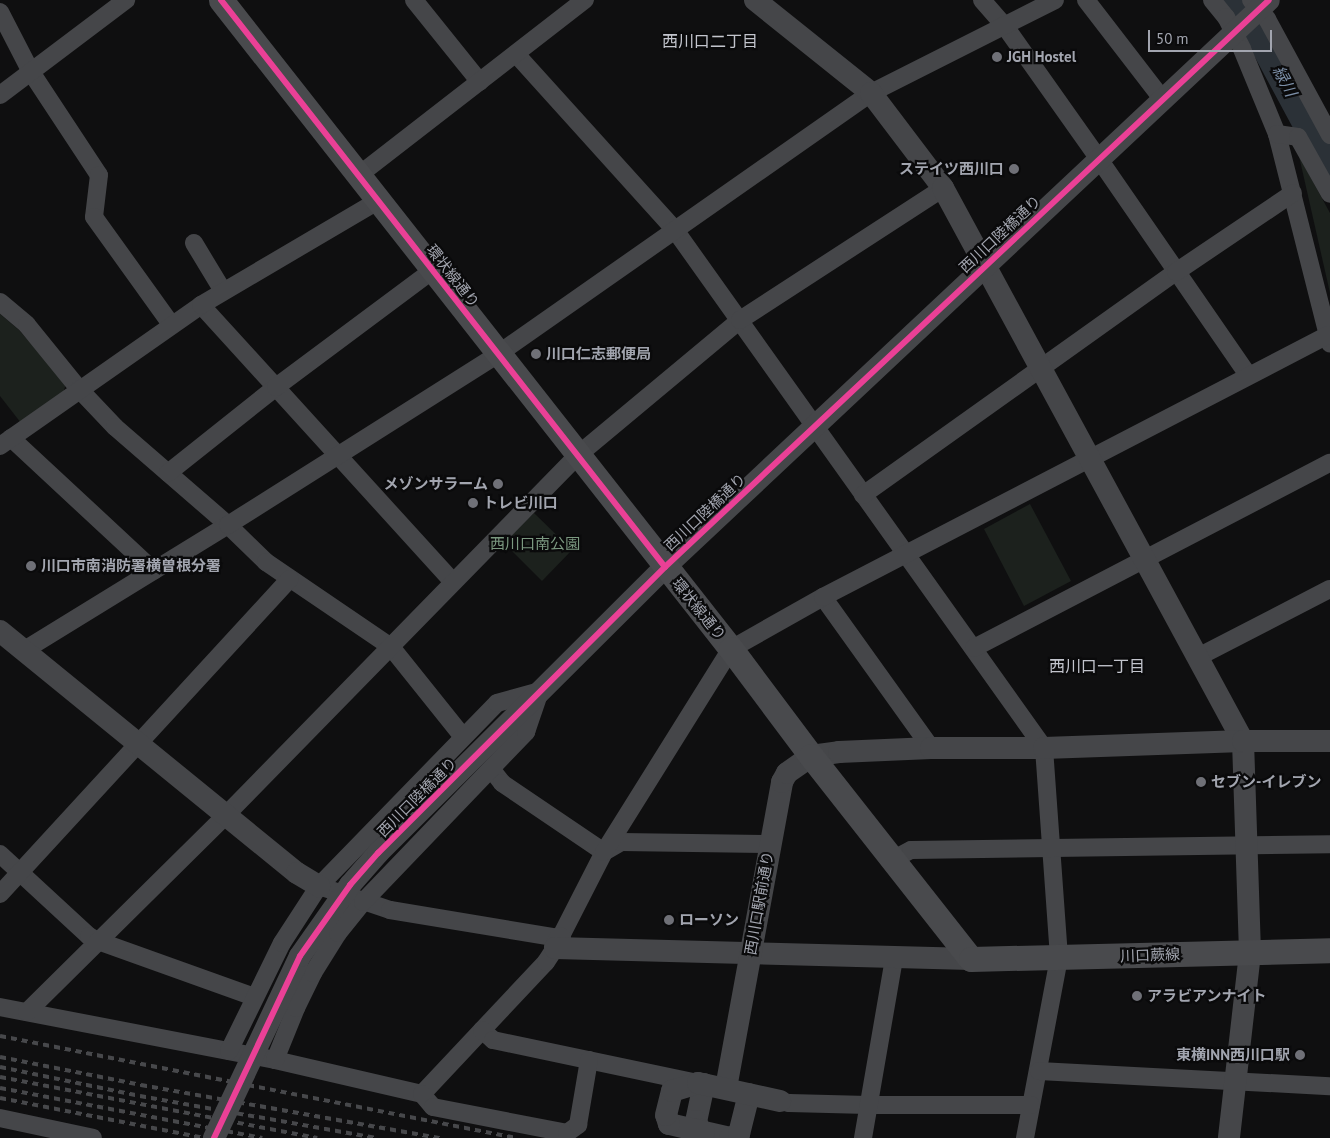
<!DOCTYPE html>
<html>
<head>
<meta charset="utf-8">
<style>
  body { margin:0 }
  #map { position:relative; width:1330px; height:1138px; overflow:hidden; background:#0f0f10; font-family:"PT Sans","Noto Sans JP",sans-serif }
  div>[style] { position:absolute }
  .green>* { inset:0; background:#1c211d }
  .river>* { height:30px; margin:-15px; padding:0 15px; transform-origin:15px; border-radius:15px; background:#2b3137 }
  .minor>* { height:18px; margin:-9px; padding:0 9px; transform-origin:9px; border-radius:9px; background:#454649 }
  .tertiary>* { height:22px; margin:-11px; padding:0 11px; transform-origin:11px; border-radius:11px; background:#454649 }
  .secondary>* { height:25px; margin:-12.5px; padding:0 12.5px; transform-origin:12.5px; border-radius:12.5px; background:#494a4d }
  .rail>* { height:4px; margin-top:-2px; transform-origin:0; background:repeating-linear-gradient(90deg,#47484b 0 6px,transparent 0 11px) }
  .tertiary-bridge>* { height:22px; margin:-11px; padding:0 11px; transform-origin:11px; border-radius:11px; background:#454649 }
  .cycleway>* { height:6px; margin:-3px; padding:0 3px; transform-origin:3px; border-radius:3px; background:#ea4096 }
  .dots>* { width:14px; height:14px; translate:-50% -50%; box-sizing:border-box; border:2px solid #0a0a0b; border-radius:50% }
  span { translate:-50% -50%; white-space:nowrap; text-align:center; line-height:1.15; -webkit-text-stroke:4.5px #0a0a0b; paint-order:stroke }
  .poi-label { font-size:15px; color:#a2a5af; font-weight:700 }
  .left { translate:0 -50%; text-align:left }
  .right { translate:-100% -50%; text-align:right }
  .street-label { font-size:15px; color:#a2a5af }
  .park-label { font-size:15px; color:#7b9880 }
  .neighbourhood-label { font-size:16px; color:#c2c4cc }
  .water-label { font-size:16px; color:#7c8fa7; font-style:italic }
  .scale { position:absolute; left:1148px; top:30px; width:124px; height:22px; box-sizing:border-box; border:2px solid #a2a5af; border-top:0; padding-left:6px; font-size:15px; line-height:18px; white-space:nowrap; color:#a2a5af; -webkit-text-stroke:4px #0a0a0b; paint-order:stroke }
</style>
</head>
<body>
<div id="map">
  <div class="green">
    <div style="clip-path:polygon(1299px 156px,1330px 213px,1330px 293px)"></div>
    <div style="clip-path:polygon(0 314px,19px 330px,66px 384px,62px 396px,21px 423px,0 396px)"></div>
    <div style="clip-path:polygon(1030px 504px,1071px 581px,1024px 606px,984px 529px)"></div>
    <div style="clip-path:polygon(534px 513px,572px 550px,542px 581px,504px 543px)"></div>
  </div>
  <div class="river">
    <div style="left:1236px;top:0;width:45px;rotate:56deg"></div>
    <div style="left:1261px;top:37px;width:145px;rotate:61.7deg"></div>
  </div>
  <div class="minor">
    <div style="left:414px;top:0;width:105px;rotate:51.2deg"></div>
    <div style="left:982px;top:0;width:33px;rotate:49deg"></div>
    <div style="left:1004px;top:25px;width:164px;rotate:54.7deg"></div>
    <div style="left:1099px;top:159px;width:262px;rotate:55.4deg"></div>
    <div style="left:1086px;top:0;width:126px;rotate:52.4deg"></div>
    <div style="left:1212px;top:0;width:22px;rotate:51deg"></div>
    <div style="left:1226px;top:17px;width:36px;rotate:63deg"></div>
    <div style="left:1242px;top:49px;width:92px;rotate:67.6deg"></div>
    <div style="left:1277px;top:134px;width:216px;rotate:75.8deg"></div>
    <div style="left:1251px;top:0;width:25px;rotate:50deg"></div>
    <div style="left:1267px;top:19px;width:132px;rotate:61.5deg"></div>
    <div style="left:0;top:12px;width:68px;rotate:62.7deg"></div>
    <div style="left:31px;top:72px;width:123px;rotate:56.6deg"></div>
    <div style="left:99px;top:175px;width:42px;rotate:96.8deg"></div>
    <div style="left:94px;top:217px;width:132px;rotate:54.3deg"></div>
    <div style="left:516px;top:54px;width:237px;rotate:47.9deg"></div>
    <div style="left:675px;top:230px;width:636px;rotate:54.54deg"></div>
    <div style="left:1044px;top:748px;width:211px;rotate:85.9deg"></div>
    <div style="left:1059px;top:958px;width:183px;rotate:100.7deg"></div>
    <div style="left:0;top:95px;width:158px;rotate:-37deg"></div>
    <div style="left:1277px;top:134px;width:21px;rotate:8deg"></div>
    <div style="left:1298px;top:137px;width:65px;rotate:60.7deg"></div>
    <div style="left:359px;top:175px;width:286px;rotate:-37.8deg"></div>
    <div style="left:194px;top:243px;width:56px;rotate:58.9deg"></div>
    <div style="left:0;top:302px;width:35px;rotate:40deg"></div>
    <div style="left:27px;top:325px;width:82px;rotate:50.9deg"></div>
    <div style="left:79px;top:389px;width:52px;rotate:46.5deg"></div>
    <div style="left:115px;top:427px;width:150px;rotate:40.9deg"></div>
    <div style="left:228px;top:525px;width:53px;rotate:44.2deg"></div>
    <div style="left:266px;top:562px;width:151px;rotate:34.2deg"></div>
    <div style="left:391px;top:647px;width:115px;rotate:51.3deg"></div>
    <div style="left:201px;top:305px;width:374px;rotate:47.7deg"></div>
    <div style="left:11px;top:438px;width:195px;rotate:42.9deg"></div>
    <div style="left:0;top:446px;width:246px;rotate:-35deg"></div>
    <div style="left:201px;top:305px;width:207px;rotate:-30.5deg"></div>
    <div style="left:168px;top:473px;width:138px;rotate:-38.5deg"></div>
    <div style="left:276px;top:387px;width:196px;rotate:-36.7deg"></div>
    <div style="left:863px;top:495px;width:384px;rotate:-35.5deg"></div>
    <div style="left:1176px;top:272px;width:141px;rotate:-34deg"></div>
    <div style="left:823px;top:597px;width:186px;rotate:54.4deg"></div>
    <div style="left:974px;top:648px;width:401px;rotate:-27.5deg"></div>
    <div style="left:23px;top:651px;width:241px;rotate:-31.6deg"></div>
    <div style="left:228px;top:525px;width:320px;rotate:-32.3deg"></div>
    <div style="left:498px;top:354px;width:455px;rotate:-35deg"></div>
    <div style="left:871px;top:93px;width:206px;rotate:-26.8deg"></div>
    <div style="left:1198px;top:657px;width:148px;rotate:-27.3deg"></div>
    <div style="left:492px;top:770px;width:16px;rotate:52deg"></div>
    <div style="left:502px;top:783px;width:123px;rotate:34.1deg"></div>
    <div style="left:604px;top:852px;width:20px;rotate:-30deg"></div>
    <div style="left:621px;top:842px;width:149px;rotate:0.8deg"></div>
    <div style="left:0;top:854px;width:121px;rotate:42.7deg"></div>
    <div style="left:89px;top:936px;width:10px;rotate:29deg"></div>
    <div style="left:98px;top:941px;width:166px;rotate:19.7deg"></div>
    <div style="left:892px;top:860px;width:21px;rotate:-28deg"></div>
    <div style="left:911px;top:850px;width:419px;rotate:-0.8deg"></div>
    <div style="left:319px;top:886px;width:75px;rotate:18.7deg"></div>
    <div style="left:390px;top:910px;width:172px;rotate:9.4deg"></div>
    <div style="left:560px;top:938px;width:97px;rotate:-62.9deg"></div>
    <div style="left:604px;top:852px;width:239px;rotate:-58deg"></div>
    <div style="left:731px;top:649px;width:106px;rotate:-29.5deg"></div>
    <div style="left:823px;top:597px;width:569px;rotate:-27.42deg"></div>
    <div style="left:0;top:894px;width:428px;rotate:-47.4deg"></div>
    <div style="left:0;top:1007px;width:280px;rotate:10.9deg"></div>
    <div style="left:275px;top:1060px;width:151px;rotate:13deg"></div>
    <div style="left:422px;top:1094px;width:181px;rotate:-46.8deg"></div>
    <div style="left:546px;top:962px;width:17px;rotate:-57deg"></div>
    <div style="left:27px;top:1012px;width:280px;rotate:-44.7deg"></div>
    <div style="left:226px;top:815px;width:503px;rotate:-45.64deg"></div>
    <div style="left:578px;top:455px;width:211px;rotate:-39.8deg"></div>
    <div style="left:740px;top:320px;width:242px;rotate:-33deg"></div>
    <div style="left:482px;top:1030px;width:15px;rotate:42deg"></div>
    <div style="left:493px;top:1040px;width:208px;rotate:11.9deg"></div>
    <div style="left:229px;top:1051px;width:120px;rotate:-63.9deg"></div>
    <div style="left:282px;top:943px;width:68px;rotate:-57deg"></div>
    <div style="left:319px;top:886px;width:255px;rotate:-45.8deg"></div>
    <div style="left:497px;top:703px;width:45px;rotate:-15.6deg"></div>
    <div style="left:275px;top:1060px;width:56px;rotate:-68deg"></div>
    <div style="left:296px;top:1008px;width:39px;rotate:-64deg"></div>
    <div style="left:313px;top:973px;width:47px;rotate:-58deg"></div>
    <div style="left:338px;top:933px;width:40px;rotate:-51deg"></div>
    <div style="left:363px;top:902px;width:236px;rotate:-46.2deg"></div>
    <div style="left:526px;top:732px;width:40px;rotate:-71.1deg"></div>
    <div style="left:1039px;top:1071px;width:291px;rotate:3deg"></div>
    <div style="left:422px;top:1094px;width:17px;rotate:50deg"></div>
    <div style="left:433px;top:1107px;width:136px;rotate:11deg"></div>
    <div style="left:567px;top:1133px;width:14px;rotate:-36deg"></div>
    <div style="left:578px;top:1125px;width:66px;rotate:-80.4deg"></div>
    <div style="left:780px;top:1101px;width:9px;rotate:13deg"></div>
    <div style="left:789px;top:1103px;width:79px;rotate:1.5deg"></div>
    <div style="left:868px;top:1105px;width:163px"></div>
    <div style="left:0;top:1118px;width:95px;rotate:12.1deg"></div>
    <div style="left:863px;top:1138px;width:183px;rotate:-80.2deg"></div>
  </div>
  <div class="tertiary">
    <div style="left:755px;top:0;width:149px;rotate:38.7deg"></div>
    <div style="left:871px;top:93px;width:119px;rotate:52.8deg"></div>
    <div style="left:943px;top:188px;width:629px;rotate:61.52deg"></div>
    <div style="left:1243px;top:741px;width:212px;rotate:88.1deg"></div>
    <div style="left:1250px;top:953px;width:186px;rotate:96.5deg"></div>
    <div style="left:0;top:631px;width:383px;rotate:39.2deg"></div>
    <div style="left:297px;top:873px;width:26px;rotate:31deg"></div>
    <div style="left:350px;top:885px;width:43px;rotate:-48.8deg"></div>
    <div style="left:378px;top:853px;width:405px;rotate:-44.9deg"></div>
    <div style="left:665px;top:567px;width:828px;rotate:-43.19deg"></div>
    <div style="left:560px;top:938px;width:11px;rotate:117deg"></div>
    <div style="left:555px;top:948px;width:416px;rotate:1.5deg"></div>
    <div style="left:704px;top:1084px;width:38px;rotate:102deg"></div>
    <div style="left:696px;top:1121px;width:9px;rotate:69deg"></div>
    <div style="left:699px;top:1129px;width:6px;rotate:31deg"></div>
    <div style="left:704px;top:1132px;width:27px;rotate:13deg"></div>
    <div style="left:730px;top:1138px;width:10px;rotate:-24deg"></div>
    <div style="left:739px;top:1134px;width:41px;rotate:-76deg"></div>
    <div style="left:726px;top:1088px;width:311px;rotate:-79.6deg"></div>
    <div style="left:782px;top:782px;width:10px;rotate:-61deg"></div>
    <div style="left:787px;top:773px;width:29px;rotate:-35deg"></div>
    <div style="left:811px;top:756px;width:28px;rotate:-8deg"></div>
    <div style="left:839px;top:752px;width:92px;rotate:-2.5deg"></div>
    <div style="left:931px;top:748px;width:113px"></div>
    <div style="left:1044px;top:748px;width:199px;rotate:-2deg"></div>
    <div style="left:1243px;top:741px;width:87px"></div>
    <div style="left:704px;top:1132px;width:36px;rotate:-167deg"></div>
    <div style="left:669px;top:1124px;width:9px;rotate:-108deg"></div>
    <div style="left:666px;top:1115px;width:25px;rotate:-76deg"></div>
    <div style="left:672px;top:1091px;width:27px;rotate:-17deg"></div>
    <div style="left:698px;top:1083px;width:84px;rotate:12.4deg"></div>
  </div>
  <div class="secondary">
    <div style="left:221px;top:0;width:825px;rotate:51.84deg"></div>
    <div style="left:731px;top:649px;width:134px;rotate:53.2deg"></div>
    <div style="left:811px;top:756px;width:258px;rotate:51.8deg"></div>
    <div style="left:971px;top:959px;width:359px;rotate:-1.4deg"></div>
  </div>
  <div class="rail">
    <div style="left:0;top:1036px;width:526px;rotate:11.18deg"></div>
    <div style="left:0;top:1057px;width:144px;rotate:11.2deg"></div>
    <div style="left:141px;top:1085px;width:304px;rotate:10.1deg"></div>
    <div style="left:0;top:1067px;width:143px;rotate:11.7deg"></div>
    <div style="left:140px;top:1096px;width:240px;rotate:10.1deg"></div>
    <div style="left:0;top:1077px;width:323px;rotate:10.9deg"></div>
    <div style="left:0;top:1088px;width:267px;rotate:10.8deg"></div>
    <div style="left:0;top:1098px;width:208px;rotate:11.1deg"></div>
  </div>
  <div class="tertiary-bridge">
    <div style="left:214px;top:1138px;width:201px;rotate:-64.7deg"></div>
    <div style="left:300px;top:956px;width:87px;rotate:-54.8deg"></div>
  </div>
  <div class="cycleway">
    <div style="left:221px;top:0;width:720px;rotate:51.94deg"></div>
    <div style="left:214px;top:1138px;width:201px;rotate:-64.7deg"></div>
    <div style="left:300px;top:956px;width:87px;rotate:-54.8deg"></div>
    <div style="left:350px;top:885px;width:43px;rotate:-48.8deg"></div>
    <div style="left:378px;top:853px;width:405px;rotate:-44.9deg"></div>
    <div style="left:665px;top:567px;width:828px;rotate:-43.19deg"></div>
  </div>
  <div class="dots">
    <div style="left:997px;top:57px;background:#6f7077"></div>
    <div style="left:1014px;top:169px;background:#6f7077"></div>
    <div style="left:536px;top:354px;background:#6f7077"></div>
    <div style="left:498px;top:484px;background:#6f7077"></div>
    <div style="left:473px;top:503px;background:#6f7077"></div>
    <div style="left:31px;top:566px;background:#6f7077"></div>
    <div style="left:1201px;top:782px;background:#6f7077"></div>
    <div style="left:669px;top:920px;background:#6f7077"></div>
    <div style="left:1137px;top:996px;background:#6f7077"></div>
    <div style="left:1300px;top:1055px;background:#6f7077"></div>
  </div>
  <div class="poi-label">
    <span class="left" style="left:1007px;top:57px">JGH Hostel</span>
    <span class="right" style="left:1004px;top:169px">ステイツ西川口</span>
    <span class="left" style="left:546px;top:354px">川口仁志郵便局</span>
    <span class="right" style="left:488px;top:484px">メゾンサラーム</span>
    <span class="left" style="left:483px;top:503px">トレビ川口</span>
    <span class="left" style="left:41px;top:566px">川口市南消防署横曽根分署</span>
    <span class="left" style="left:1211px;top:782px">セブン-イレブン</span>
    <span class="left" style="left:679px;top:920px">ローソン</span>
    <span class="left" style="left:1147px;top:996px">アラビアンナイト</span>
    <span class="right" style="left:1290px;top:1055px">東横INN西川口駅</span>
  </div>
  <div class="street-label">
    <span style="left:1000px;top:234px;rotate:-43deg">西川口陸橋通り</span>
    <span style="left:453px;top:276px;rotate:52deg">環状線通り</span>
    <span style="left:705px;top:512px;rotate:-43deg">西川口陸橋通り</span>
    <span style="left:699px;top:609px;rotate:51deg">環状線通り</span>
    <span style="left:417px;top:797px;rotate:-45deg">西川口陸橋通り</span>
    <span style="left:759px;top:903px;rotate:-80deg">西川口駅前通り</span>
    <span style="left:1150px;top:955px;rotate:-2deg">川口蕨線</span>
  </div>
  <div class="park-label">
    <span style="left:535px;top:544px">西川口南公園</span>
  </div>
  <div class="neighbourhood-label">
    <span style="left:710px;top:41px">西川口二丁目</span>
    <span style="left:1097px;top:666px">西川口一丁目</span>
  </div>
  <div class="water-label">
    <span style="left:1285px;top:81px;rotate:62deg">緑川</span>
  </div>
  <div class="scale">50 m</div>
</div>
</body>
</html>
